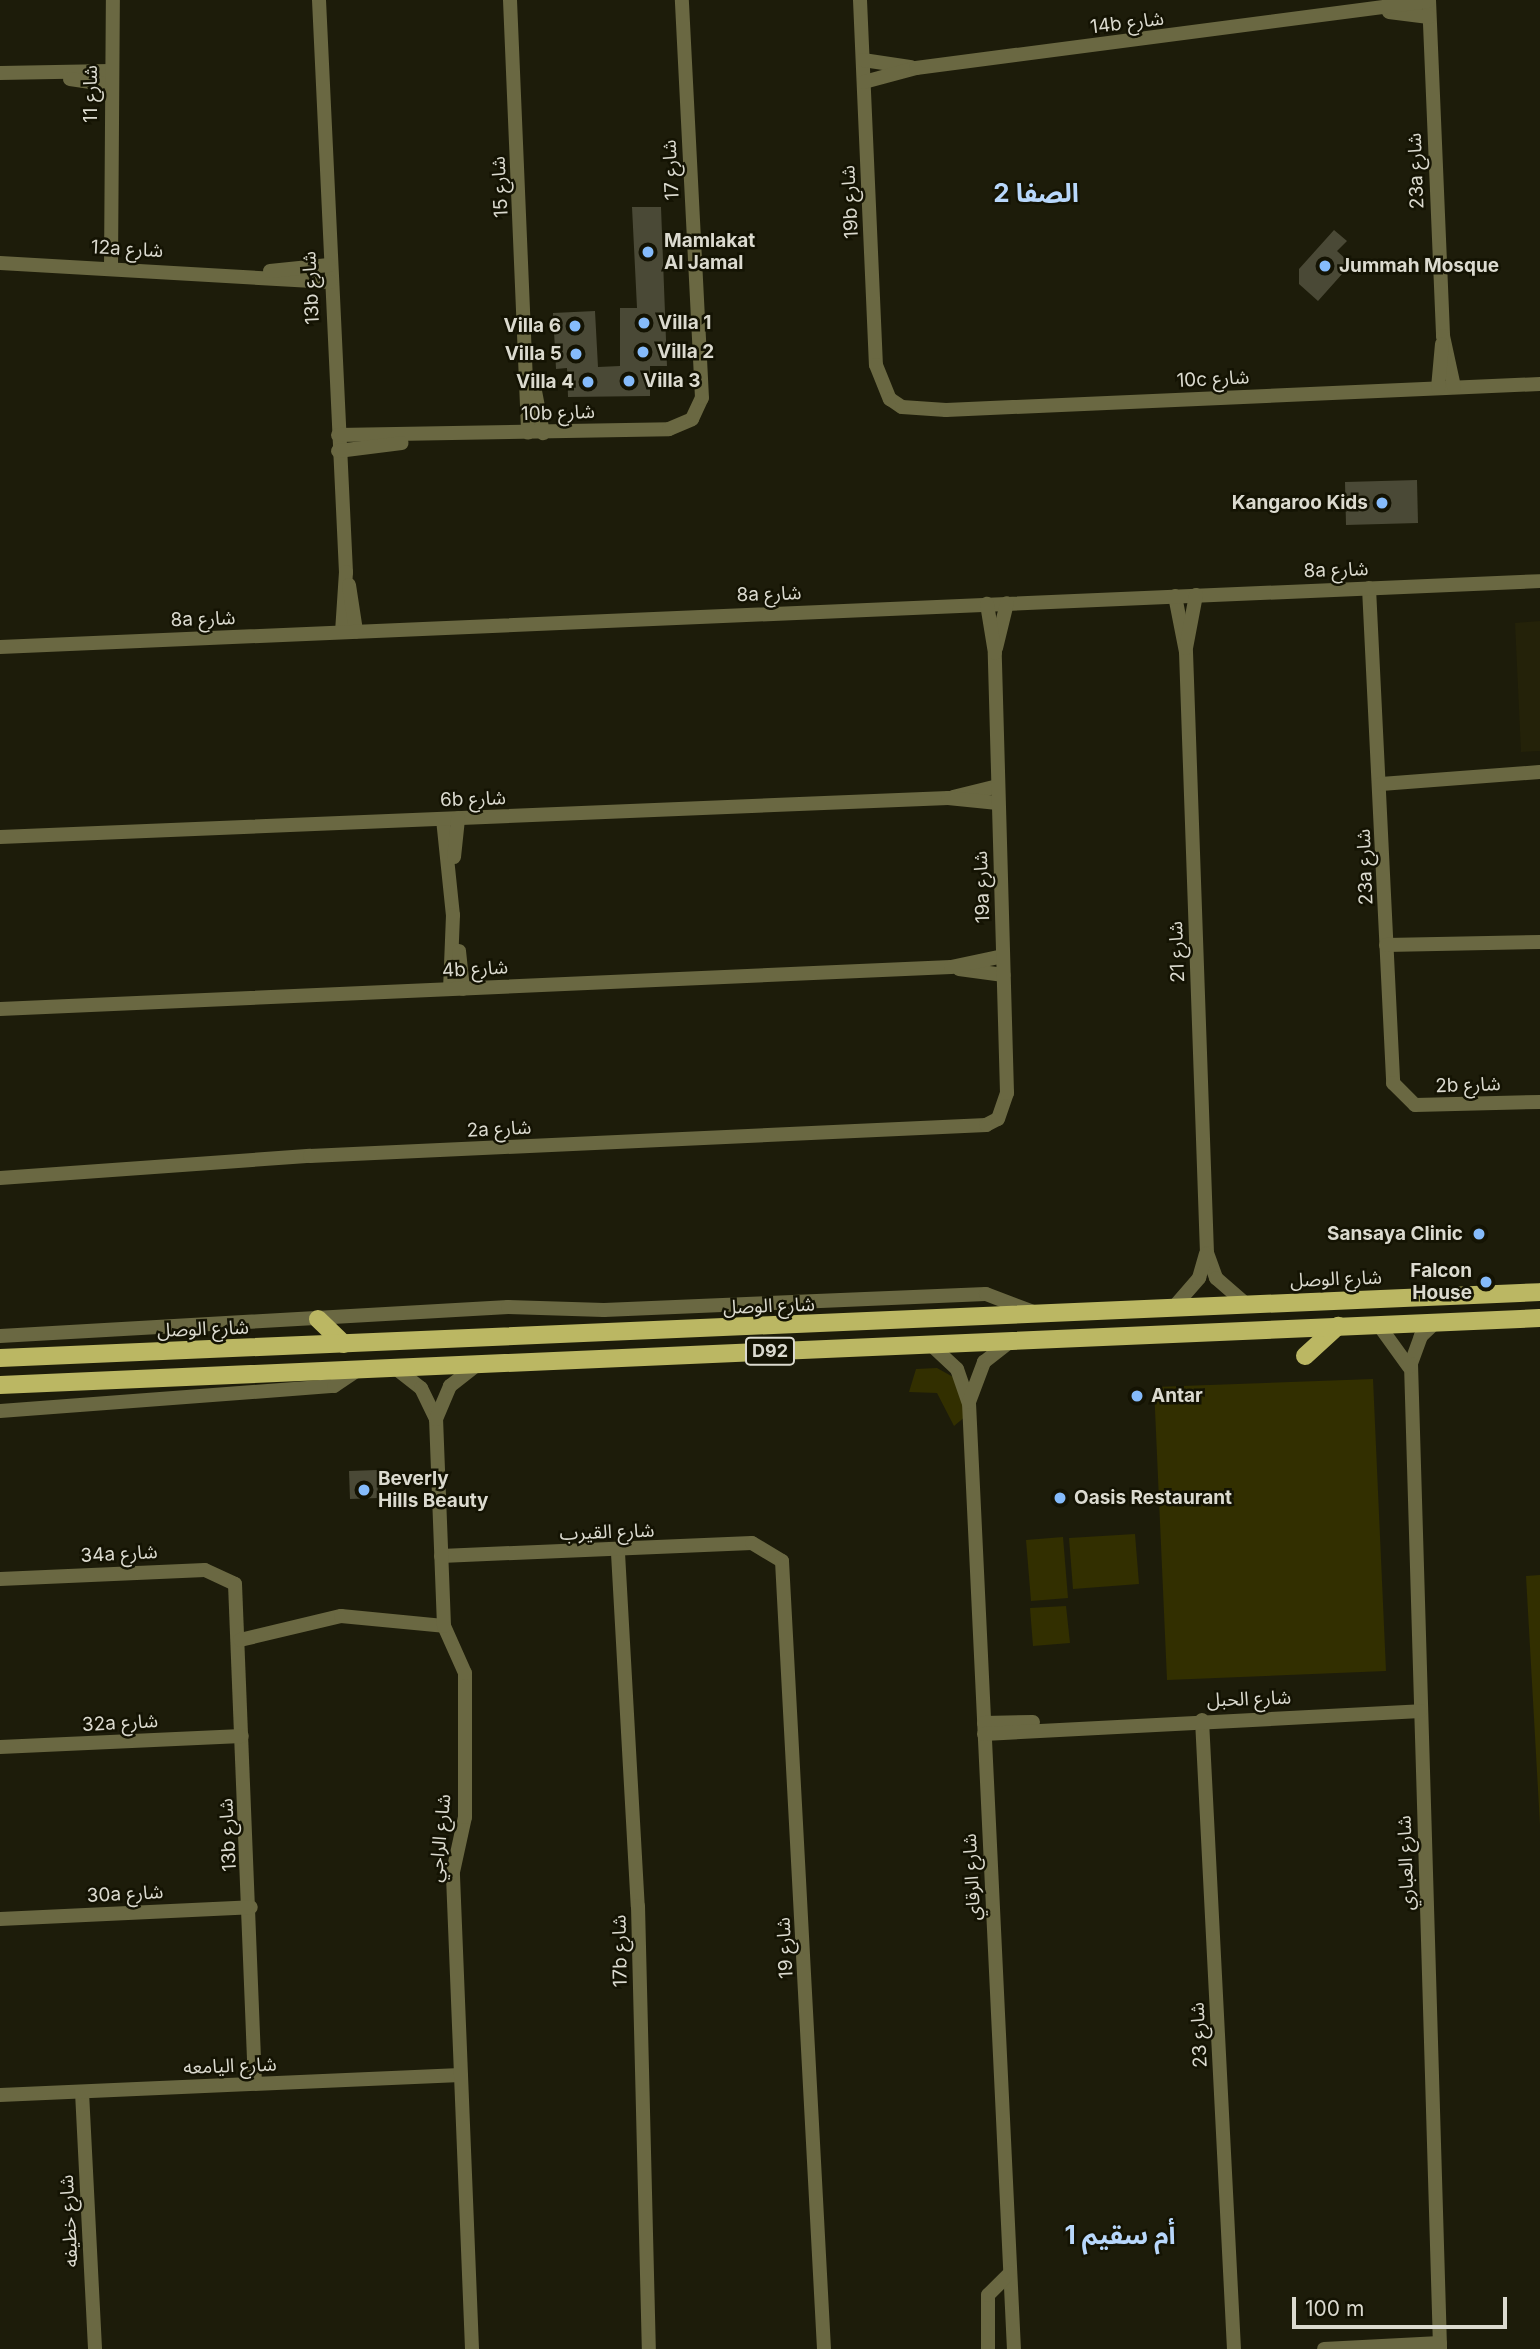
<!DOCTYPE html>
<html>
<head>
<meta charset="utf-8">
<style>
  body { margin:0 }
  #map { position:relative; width:1540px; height:2349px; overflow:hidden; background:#1d1c0a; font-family:Inter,"Noto Sans Arabic",sans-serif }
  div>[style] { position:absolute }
  .built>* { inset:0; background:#242209 }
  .green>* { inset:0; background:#322f00 }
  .building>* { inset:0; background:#4a4936 }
  .minor>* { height:14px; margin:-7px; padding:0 7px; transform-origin:7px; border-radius:7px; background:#6a6842 }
  .primary>* { height:18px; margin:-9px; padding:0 9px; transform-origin:9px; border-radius:9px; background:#bbb763 }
  .dots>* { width:19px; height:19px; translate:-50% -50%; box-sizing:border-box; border:4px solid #141303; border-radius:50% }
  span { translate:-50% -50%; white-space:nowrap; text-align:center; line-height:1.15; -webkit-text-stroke:5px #141303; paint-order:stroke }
  .shield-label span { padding:2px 5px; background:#141303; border:2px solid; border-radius:5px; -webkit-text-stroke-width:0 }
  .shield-label { font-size:18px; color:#dbdacf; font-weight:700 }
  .street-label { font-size:19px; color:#dbdacf }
  .poi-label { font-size:19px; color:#dbdacf; font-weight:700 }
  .left { translate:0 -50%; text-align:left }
  .right { translate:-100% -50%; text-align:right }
  .district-label { font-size:26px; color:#b8d7fb; font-weight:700 }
  .scale { position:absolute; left:1292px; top:2297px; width:215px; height:32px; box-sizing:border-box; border:4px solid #dbdacf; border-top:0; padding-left:9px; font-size:21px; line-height:24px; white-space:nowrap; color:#dbdacf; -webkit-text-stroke:5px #141303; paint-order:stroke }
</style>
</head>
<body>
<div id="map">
  <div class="built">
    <div style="clip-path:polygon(1540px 621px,1540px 751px,1521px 752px,1515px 623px)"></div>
  </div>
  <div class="green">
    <div style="clip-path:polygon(937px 1368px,955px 1378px,966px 1416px,954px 1426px,937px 1393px,909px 1392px,916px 1369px)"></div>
    <div style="clip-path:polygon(1373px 1379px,1386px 1671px,1167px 1680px,1154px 1387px)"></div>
    <div style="clip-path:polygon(1135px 1534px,1139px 1584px,1073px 1589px,1069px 1538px)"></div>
    <div style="clip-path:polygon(1063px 1537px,1068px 1598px,1031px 1601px,1026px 1540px)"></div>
    <div style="clip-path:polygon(1540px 1575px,1540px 1825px,1526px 1576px)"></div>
    <div style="clip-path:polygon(1066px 1606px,1070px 1643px,1033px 1646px,1030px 1608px)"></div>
  </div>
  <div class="building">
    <div style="clip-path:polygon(632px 207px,661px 207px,667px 366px,650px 366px,650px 396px,568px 397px,567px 368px,556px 369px,553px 313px,595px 311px,598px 367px,620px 366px,620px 308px,637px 308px)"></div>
    <div style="clip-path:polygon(1334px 230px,1347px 241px,1337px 251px,1351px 264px,1318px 301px,1299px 284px,1299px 269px)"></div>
    <div style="clip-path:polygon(1417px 480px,1418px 523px,1346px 525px,1345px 482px)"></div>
    <div style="clip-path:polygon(377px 1470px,378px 1498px,350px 1499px,349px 1471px)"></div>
  </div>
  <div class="minor">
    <div style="left:319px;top:0;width:573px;rotate:87.3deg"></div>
    <div style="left:346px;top:572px;width:60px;rotate:93.8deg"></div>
    <div style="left:510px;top:0;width:433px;rotate:87.6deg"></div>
    <div style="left:860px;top:0;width:365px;rotate:87.5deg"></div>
    <div style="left:876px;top:365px;width:37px;rotate:68deg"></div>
    <div style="left:890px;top:399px;width:14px;rotate:34deg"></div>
    <div style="left:902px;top:407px;width:44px;rotate:3.9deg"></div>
    <div style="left:946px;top:410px;width:595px;rotate:-2.51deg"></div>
    <div style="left:1429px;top:0;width:336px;rotate:87.6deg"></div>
    <div style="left:1443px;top:336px;width:52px;rotate:77.8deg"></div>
    <div style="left:1389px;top:12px;width:40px;rotate:7.1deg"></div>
    <div style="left:863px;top:60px;width:49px;rotate:8.3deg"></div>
    <div style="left:0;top:73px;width:110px;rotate:-1deg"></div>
    <div style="left:70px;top:79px;width:40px;rotate:8.5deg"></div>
    <div style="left:864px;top:82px;width:54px;rotate:-15.1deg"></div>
    <div style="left:916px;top:68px;width:517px;rotate:-7.44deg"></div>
    <div style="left:0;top:263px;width:331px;rotate:3.3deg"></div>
    <div style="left:111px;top:268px;width:268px;rotate:-89.6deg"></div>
    <div style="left:270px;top:271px;width:59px;rotate:-5.8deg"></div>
    <div style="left:1438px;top:388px;width:44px;rotate:-84.8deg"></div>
    <div style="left:535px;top:391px;width:43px;rotate:79.2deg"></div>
    <div style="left:338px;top:435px;width:331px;rotate:-1deg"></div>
    <div style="left:669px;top:429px;width:25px;rotate:-23deg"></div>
    <div style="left:692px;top:419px;width:23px;rotate:-65deg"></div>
    <div style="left:702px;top:398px;width:399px;rotate:-92.9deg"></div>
    <div style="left:338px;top:451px;width:64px;rotate:-7.1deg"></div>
    <div style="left:349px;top:585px;width:47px;rotate:81.3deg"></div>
    <div style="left:1369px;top:588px;width:496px;rotate:87.2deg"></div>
    <div style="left:1393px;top:1083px;width:31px;rotate:45deg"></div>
    <div style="left:1415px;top:1105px;width:125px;rotate:-1.4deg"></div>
    <div style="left:1175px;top:596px;width:57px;rotate:78.9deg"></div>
    <div style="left:1186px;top:652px;width:601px;rotate:88deg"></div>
    <div style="left:1207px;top:1253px;width:27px;rotate:70deg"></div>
    <div style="left:1216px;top:1278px;width:40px;rotate:41deg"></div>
    <div style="left:0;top:647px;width:1541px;rotate:-2.45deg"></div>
    <div style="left:996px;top:648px;width:46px;rotate:-76.3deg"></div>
    <div style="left:1186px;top:648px;width:54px;rotate:-79.3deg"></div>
    <div style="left:1381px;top:784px;width:159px;rotate:-4.3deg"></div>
    <div style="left:953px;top:797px;width:46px;rotate:-13.7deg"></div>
    <div style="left:443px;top:819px;width:97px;rotate:84.1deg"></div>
    <div style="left:453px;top:915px;width:74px;rotate:92.3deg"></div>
    <div style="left:0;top:837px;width:949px;rotate:-2.36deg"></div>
    <div style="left:948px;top:798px;width:50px;rotate:5.7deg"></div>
    <div style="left:454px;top:857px;width:39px;rotate:-84deg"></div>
    <div style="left:1386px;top:945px;width:154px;rotate:-1.1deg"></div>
    <div style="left:459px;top:951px;width:38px;rotate:84deg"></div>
    <div style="left:959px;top:969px;width:45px;rotate:7.6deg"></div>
    <div style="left:0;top:1009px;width:952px;rotate:-2.53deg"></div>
    <div style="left:951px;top:967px;width:53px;rotate:-11.9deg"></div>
    <div style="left:0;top:1178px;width:311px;rotate:-4.1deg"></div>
    <div style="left:310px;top:1156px;width:677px;rotate:-2.63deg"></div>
    <div style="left:986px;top:1125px;width:13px;rotate:-27deg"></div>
    <div style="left:998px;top:1119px;width:28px;rotate:-71deg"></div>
    <div style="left:1007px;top:1093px;width:440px;rotate:-91.6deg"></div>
    <div style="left:995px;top:653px;width:50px;rotate:-99.3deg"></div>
    <div style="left:1173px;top:1308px;width:40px;rotate:-49deg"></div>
    <div style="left:1199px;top:1278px;width:25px;rotate:-74deg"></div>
    <div style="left:1436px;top:1322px;width:21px;rotate:137deg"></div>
    <div style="left:1421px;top:1336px;width:30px;rotate:110deg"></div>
    <div style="left:1411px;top:1364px;width:985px;rotate:88.31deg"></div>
    <div style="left:1378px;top:1324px;width:53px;rotate:54.2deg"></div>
    <div style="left:0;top:1336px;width:509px;rotate:-3.27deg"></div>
    <div style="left:508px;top:1307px;width:96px;rotate:1.8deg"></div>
    <div style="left:604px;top:1310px;width:382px;rotate:-2.4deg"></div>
    <div style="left:986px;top:1294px;width:53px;rotate:20.8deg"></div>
    <div style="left:929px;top:1343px;width:38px;rotate:43deg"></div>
    <div style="left:957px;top:1369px;width:36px;rotate:71deg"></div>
    <div style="left:969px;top:1403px;width:947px;rotate:87.28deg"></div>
    <div style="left:394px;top:1367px;width:34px;rotate:38deg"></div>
    <div style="left:421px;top:1388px;width:34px;rotate:64deg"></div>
    <div style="left:969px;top:1402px;width:43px;rotate:-69.4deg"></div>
    <div style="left:984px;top:1362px;width:34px;rotate:-38deg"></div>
    <div style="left:0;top:1411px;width:335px;rotate:-4.3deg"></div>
    <div style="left:334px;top:1386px;width:32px;rotate:-34deg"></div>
    <div style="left:618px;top:1553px;width:354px;rotate:86.8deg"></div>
    <div style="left:638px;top:1906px;width:443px;rotate:88.6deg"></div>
    <div style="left:441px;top:1556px;width:311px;rotate:-2.4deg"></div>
    <div style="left:752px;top:1543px;width:35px;rotate:31deg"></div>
    <div style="left:782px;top:1561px;width:789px;rotate:86.95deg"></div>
    <div style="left:0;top:1579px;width:205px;rotate:-2.5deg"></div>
    <div style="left:205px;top:1570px;width:33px;rotate:25deg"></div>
    <div style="left:235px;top:1584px;width:500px;rotate:87.71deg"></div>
    <div style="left:240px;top:1640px;width:104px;rotate:-13.4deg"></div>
    <div style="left:341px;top:1616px;width:103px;rotate:5.5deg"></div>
    <div style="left:1202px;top:1720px;width:630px;rotate:87.09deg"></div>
    <div style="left:984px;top:1723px;width:49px;rotate:-1.2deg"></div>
    <div style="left:984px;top:1734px;width:437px;rotate:-3deg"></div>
    <div style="left:0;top:1747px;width:242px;rotate:-2.6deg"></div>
    <div style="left:0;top:1919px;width:251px;rotate:-2.7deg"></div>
    <div style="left:82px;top:2092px;width:257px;rotate:87.1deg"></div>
    <div style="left:0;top:2095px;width:461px;rotate:-2.5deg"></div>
    <div style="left:472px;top:2349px;width:477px;rotate:-92.3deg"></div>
    <div style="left:453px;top:1872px;width:56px;rotate:-77.7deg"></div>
    <div style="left:465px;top:1817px;width:144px;rotate:-90deg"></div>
    <div style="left:465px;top:1673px;width:51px;rotate:-114.1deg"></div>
    <div style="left:444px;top:1626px;width:207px;rotate:-92.2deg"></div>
    <div style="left:436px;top:1419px;width:36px;rotate:-67deg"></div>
    <div style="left:450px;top:1386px;width:36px;rotate:-38deg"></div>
    <div style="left:988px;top:2349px;width:54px;rotate:-90deg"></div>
    <div style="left:988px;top:2295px;width:31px;rotate:-45deg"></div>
    <div style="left:1324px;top:2349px;width:116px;rotate:-3deg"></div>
  </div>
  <div class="primary">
    <div style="left:318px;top:1319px;width:36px;rotate:44deg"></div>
    <div style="left:1305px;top:1356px;width:45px;rotate:-42.3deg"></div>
    <div style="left:0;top:1358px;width:1541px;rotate:-2.45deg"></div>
    <div style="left:0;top:1385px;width:1541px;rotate:-2.49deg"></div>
  </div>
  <div class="dots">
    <div style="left:648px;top:252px;background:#85bbfb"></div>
    <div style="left:1325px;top:266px;background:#85bbfb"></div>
    <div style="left:644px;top:323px;background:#85bbfb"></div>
    <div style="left:575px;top:326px;background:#85bbfb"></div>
    <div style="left:643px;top:352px;background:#85bbfb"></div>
    <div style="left:576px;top:354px;background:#85bbfb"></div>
    <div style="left:629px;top:381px;background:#85bbfb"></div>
    <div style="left:588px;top:382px;background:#85bbfb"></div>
    <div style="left:1382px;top:503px;background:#85bbfb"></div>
    <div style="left:1479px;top:1234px;background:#85bbfb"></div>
    <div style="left:1486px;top:1282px;background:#85bbfb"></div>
    <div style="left:1137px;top:1396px;background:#85bbfb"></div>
    <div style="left:364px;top:1490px;background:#85bbfb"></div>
    <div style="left:1060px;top:1498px;background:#85bbfb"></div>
  </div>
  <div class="shield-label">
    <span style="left:770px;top:1351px">D92</span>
  </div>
  <div class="street-label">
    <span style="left:1127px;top:23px;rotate:-7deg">14b شارع</span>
    <span style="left:91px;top:94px;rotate:-90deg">شارع 11</span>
    <span style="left:671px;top:170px;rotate:-93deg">شارع 17</span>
    <span style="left:1416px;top:171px;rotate:-92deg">23a شارع</span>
    <span style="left:500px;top:187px;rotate:-93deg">شارع 15</span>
    <span style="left:850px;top:202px;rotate:-93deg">19b شارع</span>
    <span style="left:127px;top:249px;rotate:3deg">12a شارع</span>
    <span style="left:311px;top:288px;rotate:-93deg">13b شارع</span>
    <span style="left:1213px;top:379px;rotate:-3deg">10c شارع</span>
    <span style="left:558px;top:413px;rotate:-2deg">10b شارع</span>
    <span style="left:1336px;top:570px;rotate:-2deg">8a شارع</span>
    <span style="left:769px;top:594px;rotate:-2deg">8a شارع</span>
    <span style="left:203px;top:619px;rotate:-2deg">8a شارع</span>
    <span style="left:473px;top:799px;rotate:-2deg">6b شارع</span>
    <span style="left:1365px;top:867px;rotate:-92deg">23a شارع</span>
    <span style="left:982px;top:887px;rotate:-92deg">19a شارع</span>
    <span style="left:1177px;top:952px;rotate:-92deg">شارع 21</span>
    <span style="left:475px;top:969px;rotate:-3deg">4b شارع</span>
    <span style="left:1468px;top:1085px;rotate:-2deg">2b شارع</span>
    <span style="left:499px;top:1129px;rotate:-3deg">2a شارع</span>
    <span style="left:1336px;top:1279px;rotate:-2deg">شارع الوصل</span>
    <span style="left:769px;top:1306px;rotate:-2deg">شارع الوصل</span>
    <span style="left:203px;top:1329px;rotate:-2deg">شارع الوصل</span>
    <span style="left:607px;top:1532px;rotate:-2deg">شارع القيرب</span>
    <span style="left:119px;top:1554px;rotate:-3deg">34a شارع</span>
    <span style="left:1249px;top:1699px;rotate:-2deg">شارع الحبل</span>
    <span style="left:120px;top:1723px;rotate:-3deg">32a شارع</span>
    <span style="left:228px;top:1835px;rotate:-93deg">13b شارع</span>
    <span style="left:440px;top:1838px;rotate:-84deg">شارع الراجي</span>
    <span style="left:1406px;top:1863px;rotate:-92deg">شارع العباري</span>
    <span style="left:972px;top:1877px;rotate:-93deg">شارع الرقاي</span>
    <span style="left:125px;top:1894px;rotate:-3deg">30a شارع</span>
    <span style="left:785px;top:1948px;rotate:-93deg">شارع 19</span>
    <span style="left:620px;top:1951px;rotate:-91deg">17b شارع</span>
    <span style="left:1199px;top:2035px;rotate:-93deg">شارع 23</span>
    <span style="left:230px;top:2066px;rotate:-2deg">شارع اليامعه</span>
    <span style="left:69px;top:2221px;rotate:-93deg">شارع خطيفه</span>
  </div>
  <div class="poi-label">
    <span class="left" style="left:664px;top:252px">Mamlakat<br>Al Jamal</span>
    <span class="left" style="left:1339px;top:266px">Jummah Mosque</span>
    <span class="left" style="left:658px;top:323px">Villa 1</span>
    <span class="right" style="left:561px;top:326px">Villa 6</span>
    <span class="left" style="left:657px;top:352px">Villa 2</span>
    <span class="right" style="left:562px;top:354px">Villa 5</span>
    <span class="left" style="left:643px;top:381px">Villa 3</span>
    <span class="right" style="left:574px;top:382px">Villa 4</span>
    <span class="right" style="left:1368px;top:503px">Kangaroo Kids</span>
    <span class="right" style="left:1463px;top:1234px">Sansaya Clinic</span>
    <span class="right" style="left:1472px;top:1282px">Falcon<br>House</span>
    <span class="left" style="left:1151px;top:1396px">Antar</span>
    <span class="left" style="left:378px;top:1490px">Beverly<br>Hills Beauty</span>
    <span class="left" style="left:1074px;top:1498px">Oasis Restaurant</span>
  </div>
  <div class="district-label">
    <span style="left:1036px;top:193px">الصفا 2</span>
    <span style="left:1120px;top:2235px">أم سقيم 1</span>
  </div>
  <div class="scale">100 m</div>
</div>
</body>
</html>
